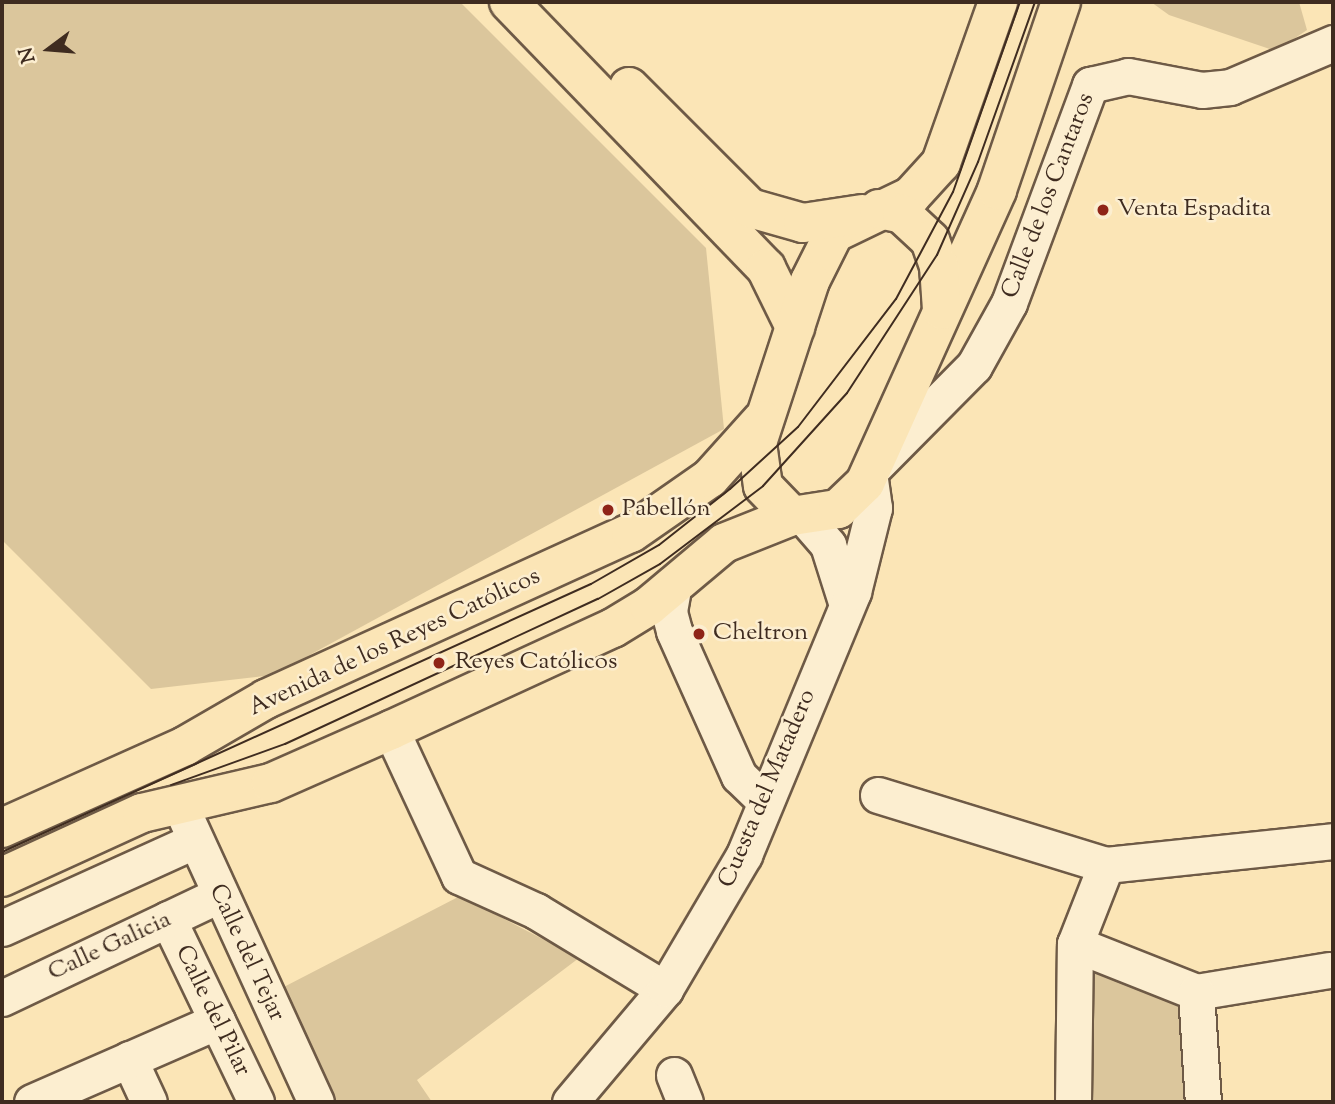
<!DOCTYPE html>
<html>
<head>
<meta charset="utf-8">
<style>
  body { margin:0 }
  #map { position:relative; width:1335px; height:1104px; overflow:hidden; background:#fbe5b6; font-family:"Sorts Mill Goudy",serif }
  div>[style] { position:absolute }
  .green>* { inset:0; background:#dbc69c }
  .roads { filter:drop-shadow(2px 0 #6e5a46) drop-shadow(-2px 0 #6e5a46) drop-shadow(0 2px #6e5a46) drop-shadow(0 -2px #6e5a46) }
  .minor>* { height:35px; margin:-17.5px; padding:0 17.5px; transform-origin:17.5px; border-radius:17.5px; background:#fceed0 }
  .major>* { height:38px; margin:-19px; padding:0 19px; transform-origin:19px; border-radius:19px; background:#fbe5b6 }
  .tram>* { height:2px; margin:-1px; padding:0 1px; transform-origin:1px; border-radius:1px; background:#3f2c20 }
  .dots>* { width:19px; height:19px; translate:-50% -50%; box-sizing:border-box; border:4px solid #fceed0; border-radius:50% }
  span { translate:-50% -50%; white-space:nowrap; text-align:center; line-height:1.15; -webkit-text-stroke:5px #fceed0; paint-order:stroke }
  .street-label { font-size:24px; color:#3f2c20 }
  .poi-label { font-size:24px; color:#3f2c20 }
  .left { translate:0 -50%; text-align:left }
  .frame { position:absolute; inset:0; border:4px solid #3f2c20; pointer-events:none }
  .north { position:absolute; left:14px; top:14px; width:70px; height:70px; -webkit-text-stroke:5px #fceed0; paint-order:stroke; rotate:254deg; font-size:19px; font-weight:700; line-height:28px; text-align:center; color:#3f2c20 }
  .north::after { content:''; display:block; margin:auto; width:24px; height:32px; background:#3f2c20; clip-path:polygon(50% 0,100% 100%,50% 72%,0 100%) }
</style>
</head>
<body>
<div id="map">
  <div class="green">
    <div style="clip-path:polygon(2px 2px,460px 2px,706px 248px,724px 429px,273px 675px,151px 689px,2px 540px)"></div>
    <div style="clip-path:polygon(1151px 2px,1299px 2px,1307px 30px,1276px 51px,1169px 15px)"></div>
    <div style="clip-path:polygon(460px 896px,579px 958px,417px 1080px,432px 1102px,331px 1102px,278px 990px)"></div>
    <div style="clip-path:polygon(1082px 959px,1184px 1000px,1193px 1102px,1083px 1102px)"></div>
  </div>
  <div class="roads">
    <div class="minor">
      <div style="left:872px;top:469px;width:145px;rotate:-45.3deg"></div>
      <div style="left:974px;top:366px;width:72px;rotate:-60.9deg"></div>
      <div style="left:1009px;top:303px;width:233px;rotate:-69.6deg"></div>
      <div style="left:1090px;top:85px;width:39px;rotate:-13deg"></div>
      <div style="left:1128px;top:76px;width:75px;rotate:10.7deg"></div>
      <div style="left:1202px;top:90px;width:28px;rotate:-6deg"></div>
      <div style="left:1230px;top:87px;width:112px;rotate:-23.1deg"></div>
      <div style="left:804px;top:517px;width:37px;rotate:49deg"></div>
      <div style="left:828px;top:545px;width:57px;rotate:72.5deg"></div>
      <div style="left:674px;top:583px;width:29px;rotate:100deg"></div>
      <div style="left:669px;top:612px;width:20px;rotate:75deg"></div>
      <div style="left:674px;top:631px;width:159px;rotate:65.9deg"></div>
      <div style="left:739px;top:776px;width:36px;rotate:44deg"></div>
      <div style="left:391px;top:730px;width:161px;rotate:65deg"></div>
      <div style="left:459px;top:876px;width:85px;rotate:24.4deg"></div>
      <div style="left:536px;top:911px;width:151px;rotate:31.2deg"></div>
      <div style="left:878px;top:795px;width:239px;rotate:17.1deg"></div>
      <div style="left:1106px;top:865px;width:228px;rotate:-6deg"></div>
      <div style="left:179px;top:803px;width:329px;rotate:65.4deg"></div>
      <div style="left:168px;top:919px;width:203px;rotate:64.3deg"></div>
      <div style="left:2px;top:928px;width:211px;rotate:-24.4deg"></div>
      <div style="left:1075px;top:944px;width:130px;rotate:21.6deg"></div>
      <div style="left:1196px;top:992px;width:135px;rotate:-9.4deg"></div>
      <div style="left:1196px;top:992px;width:110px;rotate:86.4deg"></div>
      <div style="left:2px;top:998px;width:240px;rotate:-25.4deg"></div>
      <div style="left:129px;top:1059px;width:47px;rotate:65.1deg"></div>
      <div style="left:674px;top:1075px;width:29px;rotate:68deg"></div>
      <div style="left:32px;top:1102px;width:202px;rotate:-23.6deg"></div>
      <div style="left:570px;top:1102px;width:148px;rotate:-49.9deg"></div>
      <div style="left:665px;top:989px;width:156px;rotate:-59.5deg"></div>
      <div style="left:744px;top:855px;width:285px;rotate:-67.5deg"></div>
      <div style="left:853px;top:592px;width:87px;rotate:-76deg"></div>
      <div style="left:874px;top:508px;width:34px;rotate:-98deg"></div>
      <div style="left:1073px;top:1102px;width:158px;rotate:-89.3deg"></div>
      <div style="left:1075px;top:944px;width:85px;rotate:-68.6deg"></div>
    </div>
    <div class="major">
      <div style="left:509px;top:2px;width:370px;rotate:46deg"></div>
      <div style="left:766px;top:268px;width:66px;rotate:63.8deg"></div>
      <div style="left:998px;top:2px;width:171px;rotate:109.5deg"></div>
      <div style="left:941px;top:163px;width:45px;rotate:132.3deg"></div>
      <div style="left:911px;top:196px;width:85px;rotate:154.3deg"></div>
      <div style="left:834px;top:233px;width:54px;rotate:116.6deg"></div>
      <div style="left:810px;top:281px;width:170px;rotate:108.1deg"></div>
      <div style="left:757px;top:443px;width:43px;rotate:82.1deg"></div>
      <div style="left:763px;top:486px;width:42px;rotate:46deg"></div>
      <div style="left:792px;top:516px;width:47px;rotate:-8.7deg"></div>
      <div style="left:838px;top:509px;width:37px;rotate:-44deg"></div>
      <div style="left:865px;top:483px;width:321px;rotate:-65.7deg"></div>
      <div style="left:997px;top:190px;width:199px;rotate:-71.2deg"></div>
      <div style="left:629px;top:87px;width:171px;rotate:45deg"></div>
      <div style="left:750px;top:208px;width:55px;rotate:15.8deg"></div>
      <div style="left:803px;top:223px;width:60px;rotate:-8.7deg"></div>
      <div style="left:879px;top:209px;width:24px;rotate:12deg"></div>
      <div style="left:902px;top:214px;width:38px;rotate:43deg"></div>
      <div style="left:930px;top:240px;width:28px;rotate:71deg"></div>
      <div style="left:939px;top:266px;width:44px;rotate:86.1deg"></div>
      <div style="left:2px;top:828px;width:201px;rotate:-24.1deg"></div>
      <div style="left:185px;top:746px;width:94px;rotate:-30.1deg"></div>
      <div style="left:266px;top:699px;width:401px;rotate:-24.5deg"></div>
      <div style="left:631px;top:533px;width:96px;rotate:-34.8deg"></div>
      <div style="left:710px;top:478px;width:78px;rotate:-48.1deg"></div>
      <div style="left:2px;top:877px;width:154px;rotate:-24.6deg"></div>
      <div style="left:142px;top:813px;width:132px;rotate:-13.1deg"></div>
      <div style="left:271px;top:783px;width:131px;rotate:-23.8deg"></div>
      <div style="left:391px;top:730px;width:244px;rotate:-24.7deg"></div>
      <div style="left:613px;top:628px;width:42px;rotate:-31.4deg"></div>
      <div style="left:649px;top:606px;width:98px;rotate:-40deg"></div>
      <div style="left:724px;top:543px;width:73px;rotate:-21.7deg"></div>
    </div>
  </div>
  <div class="tram">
    <div style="left:171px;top:785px;width:121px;rotate:-19.8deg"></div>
    <div style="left:285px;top:744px;width:345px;rotate:-24.9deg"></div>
    <div style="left:598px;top:599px;width:71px;rotate:-29.4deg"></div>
    <div style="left:660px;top:564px;width:129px;rotate:-37.1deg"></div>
    <div style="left:763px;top:486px;width:125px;rotate:-47.9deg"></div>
    <div style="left:847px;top:393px;width:165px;rotate:-56.9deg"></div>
    <div style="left:937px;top:255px;width:102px;rotate:-66.2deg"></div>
    <div style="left:978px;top:162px;width:170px;rotate:-70.4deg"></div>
    <div style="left:2px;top:852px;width:647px;rotate:-24.47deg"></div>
    <div style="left:591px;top:584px;width:78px;rotate:-29.8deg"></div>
    <div style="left:659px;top:545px;width:90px;rotate:-38.3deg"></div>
    <div style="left:730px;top:489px;width:92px;rotate:-42.4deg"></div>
    <div style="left:798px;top:427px;width:161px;rotate:-52.6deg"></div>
    <div style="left:896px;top:299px;width:121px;rotate:-62deg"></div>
    <div style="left:953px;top:192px;width:201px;rotate:-70.6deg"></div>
  </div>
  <div class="dots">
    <div style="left:1103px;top:210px;background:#8f2418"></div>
    <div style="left:608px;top:510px;background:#8f2418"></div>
    <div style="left:699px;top:634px;background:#8f2418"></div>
    <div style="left:439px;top:663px;background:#8f2418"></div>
  </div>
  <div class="street-label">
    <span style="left:1049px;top:196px;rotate:-69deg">Calle de los Cantaros</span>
    <span style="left:395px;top:643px;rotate:-25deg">Avenida de los Reyes Católicos</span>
    <span style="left:768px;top:789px;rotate:-67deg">Cuesta del Matadero</span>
    <span style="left:110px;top:947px;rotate:-25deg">Calle Galicia</span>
    <span style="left:246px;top:953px;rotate:65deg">Calle del Tejar</span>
    <span style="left:212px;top:1011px;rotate:64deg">Calle del Pilar</span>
  </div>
  <div class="poi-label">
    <span class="left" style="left:1117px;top:210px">Venta Espadita</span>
    <span class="left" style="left:622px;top:510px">Pabellón</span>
    <span class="left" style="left:713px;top:634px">Cheltron</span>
    <span class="left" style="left:455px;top:663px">Reyes Católicos</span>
  </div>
  <div class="frame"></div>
  <div class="north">N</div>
</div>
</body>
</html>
